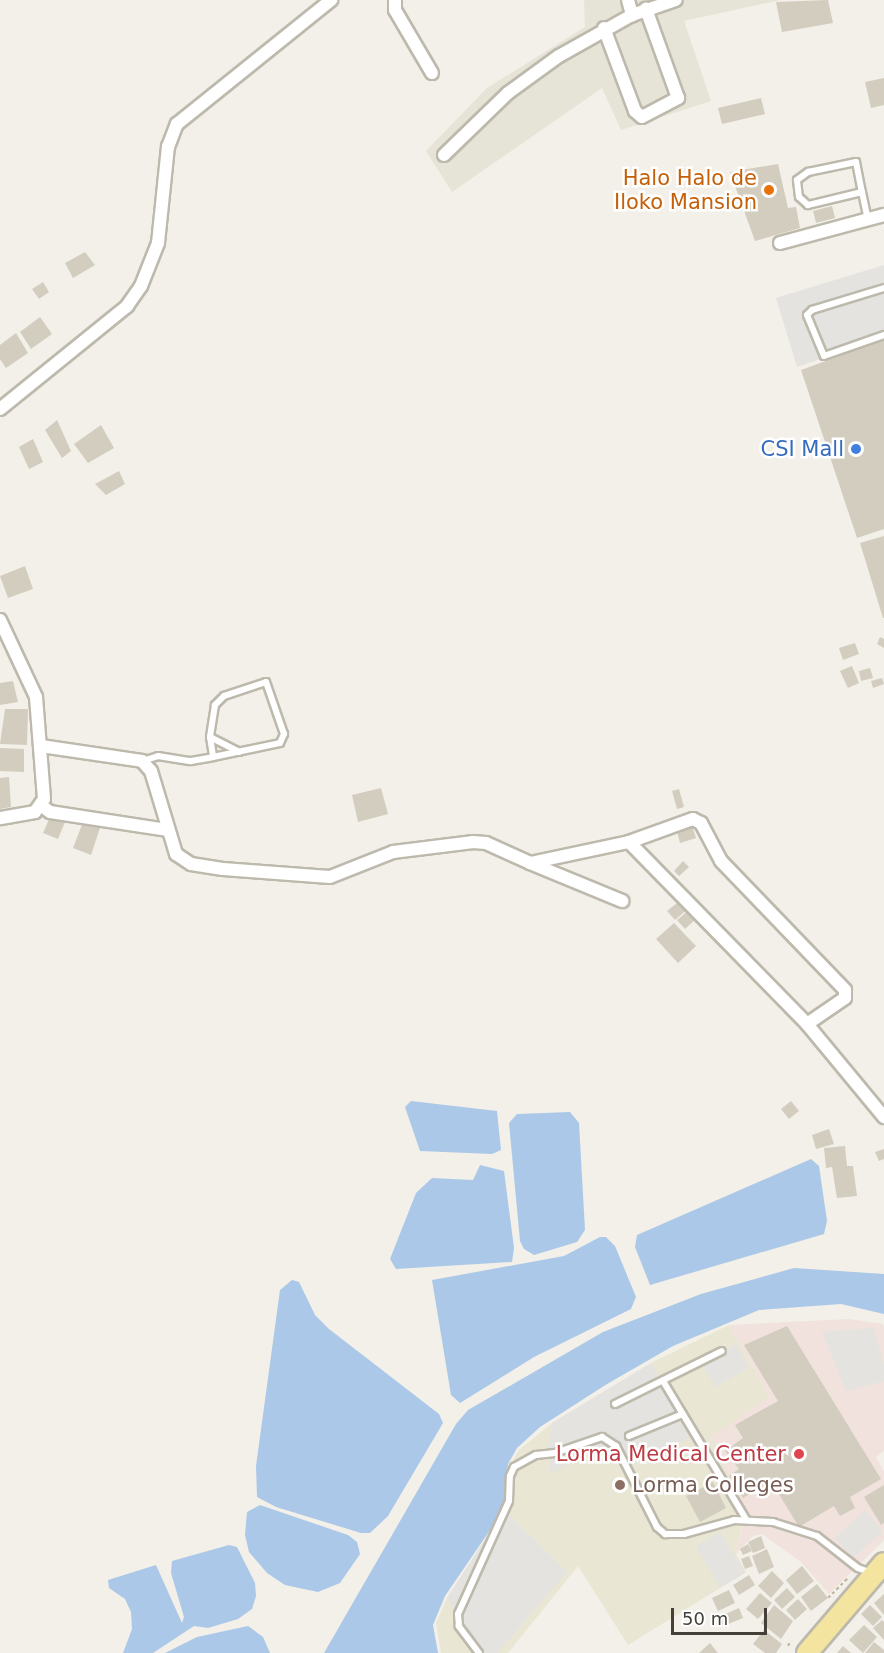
<!DOCTYPE html>
<html>
<head>
<meta charset="utf-8">
<style>
  body { margin:0 }
  #map { position:relative; width:884px; height:1653px; overflow:hidden; background:#f2f0e8; font-family:"DejaVu Sans",sans-serif }
  div>[style] { position:absolute }
  .residential>* { inset:0; background:#e6e3d7 }
  .education>* { inset:0; background:#eae6d4 }
  .medical>* { inset:0; background:#f1e2dd }
  .parking>* { inset:0; background:#e4e3e0 }
  .water>* { inset:0; background:#abc8e8 }
  .building>* { inset:0; background:#d3cdbf }
  .path>* { height:2px; margin-top:-1px; transform-origin:0; background:repeating-linear-gradient(90deg,#bdb69f 0 3px,transparent 0 6px) }
  .roads { filter:drop-shadow(2px 0 #bdb9ac) drop-shadow(-2px 0 #bdb9ac) drop-shadow(0 2px #bdb9ac) drop-shadow(0 -2px #bdb9ac) }
  .service>* { height:6px; margin:-3px; padding:0 3px; transform-origin:3px; border-radius:3px; background:#fff }
  .minor>* { height:12px; margin:-6px; padding:0 6px; transform-origin:6px; border-radius:6px; background:#fff }
  .primary>* { height:20px; margin:-10px; padding:0 10px; transform-origin:10px; border-radius:10px; background:#f3e5a0 }
  .dots>* { width:16px; height:16px; translate:-50% -50%; box-sizing:border-box; border:3px solid #fff; border-radius:50% }
  span { translate:-50% -50%; white-space:nowrap; text-align:center; line-height:1.15; -webkit-text-stroke:5px #fff; paint-order:stroke }
  .food-label { font-size:21px; color:#c56008 }
  .right { translate:-100% -50%; text-align:right }
  .shop-label { font-size:21px; color:#366cbe }
  .health-label { font-size:21px; color:#be3a42 }
  .education-label { font-size:21px; color:#785e54 }
  .left { translate:0 -50%; text-align:left }
  .scale { position:absolute; left:671px; top:1608px; width:96px; height:27px; box-sizing:border-box; border:3px solid #454138; border-top:0; padding-left:8px; font-size:18px; line-height:21px; white-space:nowrap; color:#454138; -webkit-text-stroke:4px #fff; paint-order:stroke }
</style>
</head>
<body>
<div id="map">
  <div class="residential">
    <div style="clip-path:polygon(584px 0,780px 0,684px 21px,711px 101px,621px 130px,602px 88px,452px 192px,426px 151px,487px 88px,585px 27px)"></div>
  </div>
  <div class="education">
    <div style="clip-path:polygon(729px 1325px,769px 1396px,736px 1554px,746px 1572px,628px 1645px,578px 1566px,508px 1653px,441px 1653px,436px 1623px,447px 1598px,504px 1510px,508px 1471px,518px 1451px,552px 1423px,651px 1363px)"></div>
  </div>
  <div class="medical">
    <div style="clip-path:polygon(849px 1319px,883px 1324px,884px 1328px,884px 1451px,876px 1457px,884px 1472px,884px 1540px,829px 1594px,801px 1562px,762px 1534px,753px 1536px,736px 1554px,745px 1515px,712px 1437px,769px 1396px,729px 1325px)"></div>
  </div>
  <div class="parking">
    <div style="clip-path:polygon(884px 265px,884px 337px,797px 367px,776px 298px)"></div>
    <div style="clip-path:polygon(874px 1328px,884px 1365px,884px 1381px,846px 1391px,822px 1332px)"></div>
    <div style="clip-path:polygon(736px 1344px,749px 1368px,715px 1387px,701px 1363px)"></div>
    <div style="clip-path:polygon(651px 1363px,691px 1437px,624px 1469px,609px 1444px,550px 1474px,548px 1446px,552px 1423px)"></div>
    <div style="clip-path:polygon(504px 1510px,567px 1572px,497px 1653px,476px 1653px,447px 1598px)"></div>
    <div style="clip-path:polygon(865px 1510px,883px 1531px,853px 1558px,835px 1538px)"></div>
    <div style="clip-path:polygon(720px 1532px,745px 1573px,720px 1588px,696px 1546px)"></div>
  </div>
  <div class="water">
    <div style="clip-path:polygon(411px 1101px,497px 1111px,501px 1150px,492px 1154px,420px 1151px,405px 1107px)"></div>
    <div style="clip-path:polygon(570px 1112px,579px 1123px,585px 1230px,577px 1242px,534px 1255px,524px 1249px,520px 1241px,509px 1123px,517px 1114px)"></div>
    <div style="clip-path:polygon(811px 1159px,819px 1166px,827px 1221px,824px 1234px,650px 1285px,635px 1247px,637px 1235px)"></div>
    <div style="clip-path:polygon(480px 1165px,504px 1171px,514px 1248px,512px 1262px,396px 1269px,390px 1259px,416px 1193px,432px 1178px,473px 1180px)"></div>
    <div style="clip-path:polygon(600px 1237px,606px 1237px,615px 1246px,636px 1297px,631px 1309px,534px 1357px,460px 1403px,451px 1395px,432px 1280px,564px 1256px)"></div>
    <div style="clip-path:polygon(794px 1268px,884px 1274px,884px 1314px,841px 1304px,759px 1310px,673px 1346px,607px 1384px,540px 1427px,517px 1448px,508px 1464px,505px 1503px,499px 1517px,445px 1596px,433px 1625px,438px 1653px,324px 1653px,456px 1424px,468px 1410px,603px 1332px,701px 1294px)"></div>
    <div style="clip-path:polygon(292px 1280px,299px 1282px,315px 1315px,329px 1329px,439px 1414px,443px 1423px,388px 1516px,370px 1533px,361px 1533px,276px 1507px,257px 1497px,256px 1466px,280px 1290px)"></div>
    <div style="clip-path:polygon(260px 1505px,348px 1535px,357px 1542px,360px 1554px,340px 1583px,318px 1592px,285px 1585px,267px 1573px,249px 1552px,245px 1535px,247px 1512px)"></div>
    <div style="clip-path:polygon(229px 1545px,237px 1547px,255px 1583px,256px 1596px,252px 1609px,238px 1619px,208px 1628px,194px 1626px,153px 1653px,123px 1653px,132px 1629px,131px 1612px,125px 1599px,109px 1588px,108px 1580px,156px 1565px,182px 1623px,184px 1617px,171px 1573px,172px 1561px)"></div>
    <div style="clip-path:polygon(248px 1626px,263px 1637px,270px 1653px,165px 1653px,197px 1637px)"></div>
  </div>
  <div class="building">
    <div style="clip-path:polygon(828px 0,833px 23px,782px 32px,776px 2px)"></div>
    <div style="clip-path:polygon(884px 78px,884px 105px,871px 108px,865px 82px)"></div>
    <div style="clip-path:polygon(761px 98px,765px 114px,722px 124px,718px 108px)"></div>
    <div style="clip-path:polygon(778px 164px,788px 208px,796px 207px,800px 228px,755px 241px,730px 172px)"></div>
    <div style="clip-path:polygon(832px 206px,835px 218px,816px 223px,813px 211px)"></div>
    <div style="clip-path:polygon(85px 252px,95px 265px,73px 278px,65px 263px)"></div>
    <div style="clip-path:polygon(43px 282px,49px 292px,39px 299px,32px 289px)"></div>
    <div style="clip-path:polygon(40px 317px,52px 334px,31px 349px,20px 332px)"></div>
    <div style="clip-path:polygon(16px 333px,28px 353px,6px 368px,0 359px,0 345px)"></div>
    <div style="clip-path:polygon(884px 340px,884px 529px,857px 538px,801px 370px)"></div>
    <div style="clip-path:polygon(57px 420px,71px 451px,62px 458px,45px 430px)"></div>
    <div style="clip-path:polygon(101px 425px,114px 448px,88px 463px,74px 444px)"></div>
    <div style="clip-path:polygon(33px 439px,43px 462px,29px 469px,19px 447px)"></div>
    <div style="clip-path:polygon(119px 471px,125px 484px,106px 495px,95px 484px)"></div>
    <div style="clip-path:polygon(884px 536px,884px 618px,883px 618px,860px 543px)"></div>
    <div style="clip-path:polygon(25px 566px,33px 589px,8px 598px,0 576px)"></div>
    <div style="clip-path:polygon(880px 637px,884px 639px,884px 648px,877px 644px)"></div>
    <div style="clip-path:polygon(855px 643px,859px 654px,843px 660px,839px 648px)"></div>
    <div style="clip-path:polygon(852px 666px,859px 683px,848px 688px,840px 671px)"></div>
    <div style="clip-path:polygon(870px 668px,873px 678px,861px 681px,859px 671px)"></div>
    <div style="clip-path:polygon(882px 678px,884px 684px,873px 688px,871px 681px)"></div>
    <div style="clip-path:polygon(13px 681px,18px 702px,0 705px,0 683px)"></div>
    <div style="clip-path:polygon(5px 709px,28px 709px,27px 745px,0 744px)"></div>
    <div style="clip-path:polygon(0 748px,24px 749px,24px 772px,0 771px)"></div>
    <div style="clip-path:polygon(9px 777px,11px 807px,0 809px,0 778px)"></div>
    <div style="clip-path:polygon(381px 788px,388px 814px,358px 822px,352px 795px)"></div>
    <div style="clip-path:polygon(679px 789px,684px 807px,677px 809px,672px 791px)"></div>
    <div style="clip-path:polygon(50px 817px,65px 822px,58px 839px,43px 833px)"></div>
    <div style="clip-path:polygon(83px 822px,100px 828px,91px 855px,73px 848px)"></div>
    <div style="clip-path:polygon(691px 823px,696px 838px,680px 843px,676px 828px)"></div>
    <div style="clip-path:polygon(683px 861px,689px 867px,679px 876px,674px 871px)"></div>
    <div style="clip-path:polygon(681px 900px,689px 908px,675px 920px,667px 911px)"></div>
    <div style="clip-path:polygon(690px 909px,698px 917px,685px 929px,677px 920px)"></div>
    <div style="clip-path:polygon(674px 923px,696px 946px,678px 963px,656px 939px)"></div>
    <div style="clip-path:polygon(791px 1101px,799px 1111px,789px 1119px,781px 1109px)"></div>
    <div style="clip-path:polygon(829px 1129px,834px 1144px,816px 1149px,812px 1135px)"></div>
    <div style="clip-path:polygon(845px 1146px,847px 1166px,853px 1166px,857px 1196px,837px 1198px,832px 1167px,826px 1168px,824px 1148px)"></div>
    <div style="clip-path:polygon(884px 1149px,884px 1159px,879px 1161px,875px 1152px)"></div>
    <div style="clip-path:polygon(787px 1326px,881px 1479px,850px 1497px,855px 1508px,840px 1516px,834px 1506px,799px 1527px,771px 1481px,743px 1498px,729px 1476px,739px 1469px,725px 1451px,743px 1438px,735px 1425px,778px 1401px,744px 1345px)"></div>
    <div style="clip-path:polygon(713px 1482px,726px 1508px,700px 1522px,686px 1496px)"></div>
    <div style="clip-path:polygon(884px 1485px,884px 1523px,881px 1525px,864px 1497px)"></div>
    <div style="clip-path:polygon(761px 1536px,765px 1548px,753px 1553px,748px 1542px)"></div>
    <div style="clip-path:polygon(748px 1544px,752px 1551px,743px 1555px,740px 1549px)"></div>
    <div style="clip-path:polygon(767px 1549px,774px 1567px,759px 1574px,752px 1556px)"></div>
    <div style="clip-path:polygon(749px 1556px,753px 1566px,745px 1569px,741px 1559px)"></div>
    <div style="clip-path:polygon(802px 1566px,814px 1581px,797px 1594px,786px 1580px)"></div>
    <div style="clip-path:polygon(772px 1571px,784px 1583px,771px 1598px,758px 1586px)"></div>
    <div style="clip-path:polygon(749px 1575px,755px 1585px,739px 1595px,733px 1585px)"></div>
    <div style="clip-path:polygon(817px 1584px,828px 1598px,811px 1611px,801px 1597px)"></div>
    <div style="clip-path:polygon(787px 1588px,795px 1597px,782px 1609px,774px 1600px)"></div>
    <div style="clip-path:polygon(729px 1590px,735px 1603px,718px 1611px,712px 1598px)"></div>
    <div style="clip-path:polygon(760px 1593px,772px 1603px,758px 1619px,746px 1609px)"></div>
    <div style="clip-path:polygon(884px 1594px,884px 1615px,874px 1603px)"></div>
    <div style="clip-path:polygon(798px 1599px,807px 1609px,795px 1620px,786px 1610px)"></div>
    <div style="clip-path:polygon(774px 1605px,793px 1621px,781px 1639px,761px 1623px)"></div>
    <div style="clip-path:polygon(870px 1605px,882px 1617px,873px 1626px,861px 1614px)"></div>
    <div style="clip-path:polygon(739px 1608px,743px 1618px,723px 1626px,719px 1617px)"></div>
    <div style="clip-path:polygon(882px 1620px,884px 1622px,884px 1640px,873px 1628px)"></div>
    <div style="clip-path:polygon(864px 1625px,877px 1637px,863px 1653px,849px 1640px)"></div>
    <div style="clip-path:polygon(764px 1630px,782px 1644px,776px 1653px,765px 1653px,753px 1644px)"></div>
    <div style="clip-path:polygon(874px 1642px,884px 1650px,884px 1653px,865px 1653px)"></div>
    <div style="clip-path:polygon(710px 1643px,718px 1653px,699px 1653px)"></div>
    <div style="clip-path:polygon(843px 1646px,851px 1653px,837px 1653px)"></div>
  </div>
  <div class="path">
    <div style="left:828px;top:1598px;width:30px;rotate:-45deg"></div>
    <div style="left:788px;top:1646px;width:4px;rotate:-63deg"></div>
  </div>
  <div class="roads">
    <div class="service">
      <div style="left:862px;top:192px;width:56px;rotate:166.5deg"></div>
      <div style="left:808px;top:205px;width:12px;rotate:-138deg"></div>
      <div style="left:799px;top:197px;width:17px;rotate:-97deg"></div>
      <div style="left:797px;top:180px;width:14px;rotate:-36deg"></div>
      <div style="left:808px;top:172px;width:49px;rotate:-11.8deg"></div>
      <div style="left:856px;top:162px;width:31px;rotate:79deg"></div>
      <div style="left:862px;top:192px;width:29px;rotate:78deg"></div>
      <div style="left:884px;top:288px;width:75px;rotate:163deg"></div>
      <div style="left:812px;top:310px;width:7px;rotate:135deg"></div>
      <div style="left:807px;top:315px;width:44px;rotate:67.5deg"></div>
      <div style="left:824px;top:356px;width:64px;rotate:-19.3deg"></div>
      <div style="left:210px;top:737px;width:33px;rotate:27deg"></div>
      <div style="left:142px;top:761px;width:17px;rotate:-17deg"></div>
      <div style="left:158px;top:756px;width:33px;rotate:9deg"></div>
      <div style="left:191px;top:761px;width:22px;rotate:-10deg"></div>
      <div style="left:213px;top:757px;width:68px;rotate:-11.8deg"></div>
      <div style="left:280px;top:743px;width:10px;rotate:-66deg"></div>
      <div style="left:284px;top:734px;width:55px;rotate:-109.1deg"></div>
      <div style="left:266px;top:682px;width:44px;rotate:161.6deg"></div>
      <div style="left:224px;top:696px;width:13px;rotate:135deg"></div>
      <div style="left:215px;top:705px;width:32px;rotate:99deg"></div>
      <div style="left:210px;top:737px;width:20px;rotate:81deg"></div>
      <div style="left:663px;top:1381px;width:161px;rotate:59deg"></div>
      <div style="left:615px;top:1404px;width:119px;rotate:-26.4deg"></div>
      <div style="left:629px;top:1436px;width:58px;rotate:-22.2deg"></div>
      <div style="left:479px;top:1653px;width:34px;rotate:-127deg"></div>
      <div style="left:459px;top:1626px;width:12px;rotate:-95deg"></div>
      <div style="left:458px;top:1614px;width:124px;rotate:-65.7deg"></div>
      <div style="left:509px;top:1501px;width:25px;rotate:-88deg"></div>
      <div style="left:510px;top:1476px;width:10px;rotate:-66deg"></div>
      <div style="left:514px;top:1467px;width:25px;rotate:-29deg"></div>
      <div style="left:536px;top:1455px;width:19px;rotate:-6deg"></div>
      <div style="left:555px;top:1453px;width:50px;rotate:-18.8deg"></div>
      <div style="left:602px;top:1437px;width:17px;rotate:33deg"></div>
      <div style="left:616px;top:1446px;width:91px;rotate:63.2deg"></div>
      <div style="left:657px;top:1527px;width:11px;rotate:41deg"></div>
      <div style="left:665px;top:1534px;width:19px"></div>
      <div style="left:684px;top:1534px;width:52px;rotate:-15.6deg"></div>
      <div style="left:734px;top:1520px;width:39px;rotate:3deg"></div>
      <div style="left:773px;top:1522px;width:46px;rotate:17.7deg"></div>
      <div style="left:817px;top:1536px;width:52px;rotate:38deg"></div>
      <div style="left:858px;top:1568px;width:15px;rotate:20deg"></div>
    </div>
    <div class="minor">
      <div style="left:395px;top:0;width:10px;rotate:90deg"></div>
      <div style="left:395px;top:10px;width:73px;rotate:59.6deg"></div>
      <div style="left:628px;top:0;width:16px;rotate:75deg"></div>
      <div style="left:604px;top:28px;width:89px;rotate:69.5deg"></div>
      <div style="left:635px;top:111px;width:9px;rotate:41deg"></div>
      <div style="left:642px;top:117px;width:41px;rotate:-27.8deg"></div>
      <div style="left:678px;top:98px;width:95px;rotate:-109.8deg"></div>
      <div style="left:444px;top:155px;width:89px;rotate:-44.1deg"></div>
      <div style="left:508px;top:93px;width:63px;rotate:-36deg"></div>
      <div style="left:559px;top:56px;width:84px;rotate:-29.3deg"></div>
      <div style="left:632px;top:15px;width:46px;rotate:-18.8deg"></div>
      <div style="left:780px;top:243px;width:108px;rotate:-15.1deg"></div>
      <div style="left:0;top:409px;width:164px;rotate:-39deg"></div>
      <div style="left:127px;top:306px;width:24px;rotate:-55deg"></div>
      <div style="left:141px;top:286px;width:46px;rotate:-68.4deg"></div>
      <div style="left:158px;top:243px;width:97px;rotate:-84.1deg"></div>
      <div style="left:168px;top:147px;width:25px;rotate:-69deg"></div>
      <div style="left:177px;top:124px;width:198px;rotate:-38.8deg"></div>
      <div style="left:0;top:620px;width:85px;rotate:64.9deg"></div>
      <div style="left:36px;top:697px;width:102px;rotate:85.5deg"></div>
      <div style="left:44px;top:799px;width:16px;rotate:125deg"></div>
      <div style="left:35px;top:812px;width:36px;rotate:170deg"></div>
      <div style="left:41px;top:746px;width:102px;rotate:8.4deg"></div>
      <div style="left:142px;top:761px;width:13px;rotate:48deg"></div>
      <div style="left:151px;top:771px;width:87px;rotate:73.2deg"></div>
      <div style="left:176px;top:854px;width:18px;rotate:34deg"></div>
      <div style="left:191px;top:864px;width:32px;rotate:9deg"></div>
      <div style="left:223px;top:869px;width:107px;rotate:4.3deg"></div>
      <div style="left:330px;top:877px;width:68px;rotate:-21.6deg"></div>
      <div style="left:393px;top:852px;width:81px;rotate:-7.1deg"></div>
      <div style="left:473px;top:842px;width:13px;rotate:4deg"></div>
      <div style="left:486px;top:843px;width:48px;rotate:24.4deg"></div>
      <div style="left:530px;top:863px;width:101px;rotate:-12deg"></div>
      <div style="left:629px;top:842px;width:255px;rotate:45.6deg"></div>
      <div style="left:807px;top:1024px;width:121px;rotate:50.4deg"></div>
      <div style="left:42px;top:806px;width:10px;rotate:37deg"></div>
      <div style="left:50px;top:812px;width:118px;rotate:8.7deg"></div>
      <div style="left:629px;top:842px;width:68px;rotate:-19.8deg"></div>
      <div style="left:693px;top:819px;width:9px;rotate:27deg"></div>
      <div style="left:701px;top:823px;width:43px;rotate:62.2deg"></div>
      <div style="left:721px;top:861px;width:179px;rotate:46.1deg"></div>
      <div style="left:845px;top:990px;width:8px;rotate:90deg"></div>
      <div style="left:845px;top:998px;width:46px;rotate:145.6deg"></div>
      <div style="left:530px;top:863px;width:100px;rotate:22.4deg"></div>
    </div>
    <div class="primary">
      <div style="left:807px;top:1653px;width:118px;rotate:-49.5deg"></div>
    </div>
  </div>
  <div class="dots">
    <div style="left:769px;top:190px;background:#e8710a"></div>
    <div style="left:856px;top:449px;background:#3f7fe0"></div>
    <div style="left:799px;top:1454px;background:#e0444e"></div>
    <div style="left:620px;top:1485px;background:#8d6e63"></div>
  </div>
  <div class="food-label">
    <span class="right" style="left:757px;top:190px">Halo Halo de<br>Iloko Mansion</span>
  </div>
  <div class="shop-label">
    <span class="right" style="left:844px;top:449px">CSI Mall</span>
  </div>
  <div class="health-label">
    <span class="right" style="left:786px;top:1454px">Lorma Medical Center</span>
  </div>
  <div class="education-label">
    <span class="left" style="left:632px;top:1485px">Lorma Colleges</span>
  </div>
  <div class="scale">50 m</div>
</div>
</body>
</html>
